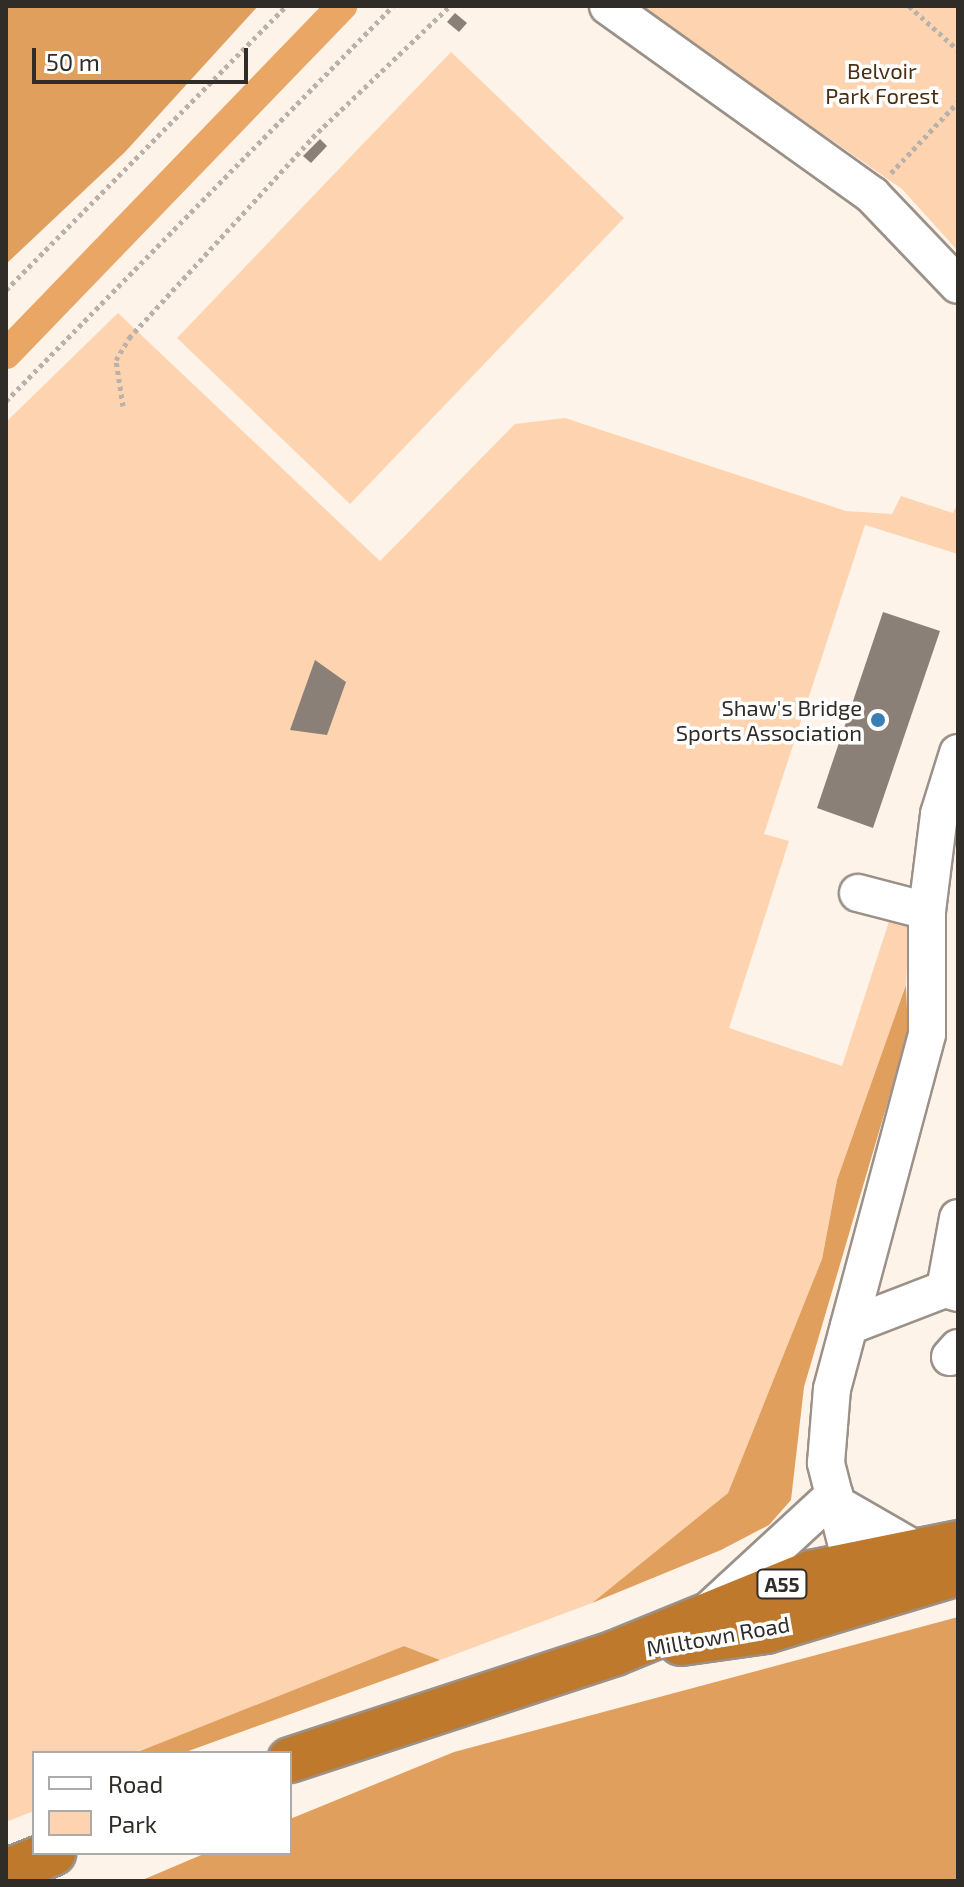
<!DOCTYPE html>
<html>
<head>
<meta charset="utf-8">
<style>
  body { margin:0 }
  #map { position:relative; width:964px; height:1887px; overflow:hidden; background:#fef3e9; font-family:"Exo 2",sans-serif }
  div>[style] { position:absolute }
  .green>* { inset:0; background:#fdd4af }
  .forest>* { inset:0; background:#e19f5e }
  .canal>* { height:30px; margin:-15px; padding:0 15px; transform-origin:15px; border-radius:15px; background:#e9a665 }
  .building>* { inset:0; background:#8a8077 }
  .path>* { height:5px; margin-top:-2.5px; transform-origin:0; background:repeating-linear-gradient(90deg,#bab2aa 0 4px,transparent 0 8px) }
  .roads { filter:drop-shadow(2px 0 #9b9188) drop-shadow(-2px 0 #9b9188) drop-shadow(0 2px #9b9188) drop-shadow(0 -2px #9b9188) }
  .minor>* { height:36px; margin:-18px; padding:0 18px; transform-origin:18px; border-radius:18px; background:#fff }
  .highway>* { height:44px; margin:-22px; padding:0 22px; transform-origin:22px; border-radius:22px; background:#bf792d }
  .dots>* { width:22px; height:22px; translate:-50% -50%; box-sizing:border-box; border:4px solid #fff; border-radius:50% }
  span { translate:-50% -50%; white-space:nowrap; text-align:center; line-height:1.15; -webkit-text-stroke:7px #fff; paint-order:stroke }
  .shield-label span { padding:2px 6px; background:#fff; border:2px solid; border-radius:6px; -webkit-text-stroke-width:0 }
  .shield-label { font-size:20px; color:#302c28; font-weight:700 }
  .park-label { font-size:22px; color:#4b2f13 }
  .poi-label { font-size:22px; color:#302c28 }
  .right { translate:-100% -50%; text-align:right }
  .street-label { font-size:22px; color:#302c28 }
  .frame { position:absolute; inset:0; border:8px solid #302c28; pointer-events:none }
  .legend { position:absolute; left:32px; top:1751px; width:260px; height:104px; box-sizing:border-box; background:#fff; border:2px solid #acaba9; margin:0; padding:10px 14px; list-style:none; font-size:24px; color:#302c28 }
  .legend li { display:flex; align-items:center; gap:16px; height:40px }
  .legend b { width:40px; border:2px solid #acaba9 }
  .scale { position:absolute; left:32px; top:48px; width:216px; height:36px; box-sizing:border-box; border:4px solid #302c28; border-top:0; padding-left:10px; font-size:24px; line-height:28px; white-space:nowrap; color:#302c28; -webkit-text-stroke:6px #fff; paint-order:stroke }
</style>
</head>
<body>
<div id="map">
  <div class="green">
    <div style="clip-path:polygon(639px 6px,958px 6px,958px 251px,902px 189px)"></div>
    <div style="clip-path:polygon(451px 52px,624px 218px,350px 504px,177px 338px)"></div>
    <div style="clip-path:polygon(118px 313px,380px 561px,515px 424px,565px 418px,846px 511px,892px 514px,901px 496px,953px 513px,958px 502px,958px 554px,865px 525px,764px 834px,789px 841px,729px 1028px,842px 1066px,892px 912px,909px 917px,906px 985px,837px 1180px,822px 1259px,728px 1493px,592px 1603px,440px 1660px,404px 1646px,135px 1753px,34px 1753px,34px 1811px,6px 1822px,6px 422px)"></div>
  </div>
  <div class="forest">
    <div style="clip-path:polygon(6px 6px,258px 6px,125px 152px,6px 264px)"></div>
    <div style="clip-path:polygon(906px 985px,908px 1033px,804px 1387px,791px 1500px,769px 1525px,721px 1550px,592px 1603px,728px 1493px,822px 1259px,837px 1180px)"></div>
    <div style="clip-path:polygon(958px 1617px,958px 1881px,140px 1881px,206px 1853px,290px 1853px,290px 1819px,454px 1752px)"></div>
    <div style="clip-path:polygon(404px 1646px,440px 1660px,183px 1753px,135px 1753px)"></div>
  </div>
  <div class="canal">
    <div style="left:6px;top:354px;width:484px;rotate:-46deg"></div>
  </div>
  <div class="building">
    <div style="clip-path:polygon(455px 13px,467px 23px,459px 32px,447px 22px)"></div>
    <div style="clip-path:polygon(320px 139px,327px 146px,311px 163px,303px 156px)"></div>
    <div style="clip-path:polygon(883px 612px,940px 631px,873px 828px,817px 808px)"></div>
    <div style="clip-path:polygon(315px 660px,346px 682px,327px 735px,290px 730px)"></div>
  </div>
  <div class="path">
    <div style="left:909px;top:6px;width:66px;rotate:41.9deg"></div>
    <div style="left:891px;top:173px;width:98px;rotate:-46.7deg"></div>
    <div style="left:6px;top:290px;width:399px;rotate:-45.4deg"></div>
    <div style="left:6px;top:401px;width:553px;rotate:-45.59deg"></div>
    <div style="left:123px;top:406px;width:47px;rotate:-98.7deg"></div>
    <div style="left:116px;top:360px;width:26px;rotate:-59deg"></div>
    <div style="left:129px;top:338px;width:280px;rotate:-47.5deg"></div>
    <div style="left:318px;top:132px;width:182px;rotate:-43.7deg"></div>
  </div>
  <div class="roads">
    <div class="minor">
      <div style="left:608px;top:6px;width:325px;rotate:35.6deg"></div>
      <div style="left:872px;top:195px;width:124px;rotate:46.3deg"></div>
      <div style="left:858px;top:893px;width:71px;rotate:14.6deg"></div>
      <div style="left:945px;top:1289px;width:72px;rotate:-79.6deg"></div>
      <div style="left:849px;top:1326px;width:103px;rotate:-21.1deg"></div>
      <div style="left:945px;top:1289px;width:14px;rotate:17deg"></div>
      <div style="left:950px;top:1357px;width:12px;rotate:-48deg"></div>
      <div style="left:835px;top:1503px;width:96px;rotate:30deg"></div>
      <div style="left:858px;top:1589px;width:130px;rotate:-104.3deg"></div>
      <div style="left:826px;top:1463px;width:74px;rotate:-85.4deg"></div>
      <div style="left:832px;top:1389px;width:367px;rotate:-75deg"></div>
      <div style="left:927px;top:1034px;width:123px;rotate:-90deg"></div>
      <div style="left:927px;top:911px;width:98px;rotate:-82.9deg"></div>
      <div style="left:939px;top:814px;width:64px;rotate:-72.7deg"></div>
      <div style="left:705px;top:1614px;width:176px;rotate:-42.7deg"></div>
    </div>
    <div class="highway">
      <div style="left:681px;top:1643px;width:86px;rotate:-8deg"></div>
      <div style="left:766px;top:1631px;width:201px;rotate:-16.8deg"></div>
      <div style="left:290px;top:1760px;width:342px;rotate:-18.2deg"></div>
      <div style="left:615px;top:1653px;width:212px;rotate:-22.2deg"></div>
      <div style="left:811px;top:1573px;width:150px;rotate:-11.5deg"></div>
      <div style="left:6px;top:1872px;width:51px;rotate:-22deg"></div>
    </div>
  </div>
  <div class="dots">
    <div style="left:878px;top:720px;background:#387fb4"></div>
  </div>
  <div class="shield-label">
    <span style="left:782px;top:1584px">A55</span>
  </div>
  <div class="park-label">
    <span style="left:882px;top:83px">Belvoir<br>Park Forest</span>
  </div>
  <div class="poi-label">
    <span class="right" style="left:862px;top:720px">Shaw's Bridge<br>Sports Association</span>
  </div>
  <div class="street-label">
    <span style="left:718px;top:1636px;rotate:-10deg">Milltown Road</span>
  </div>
  <div class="frame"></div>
  <ul class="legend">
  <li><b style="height:10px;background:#fff"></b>Road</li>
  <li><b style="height:22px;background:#fdd4af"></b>Park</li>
  </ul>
  <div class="scale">50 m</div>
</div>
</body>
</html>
